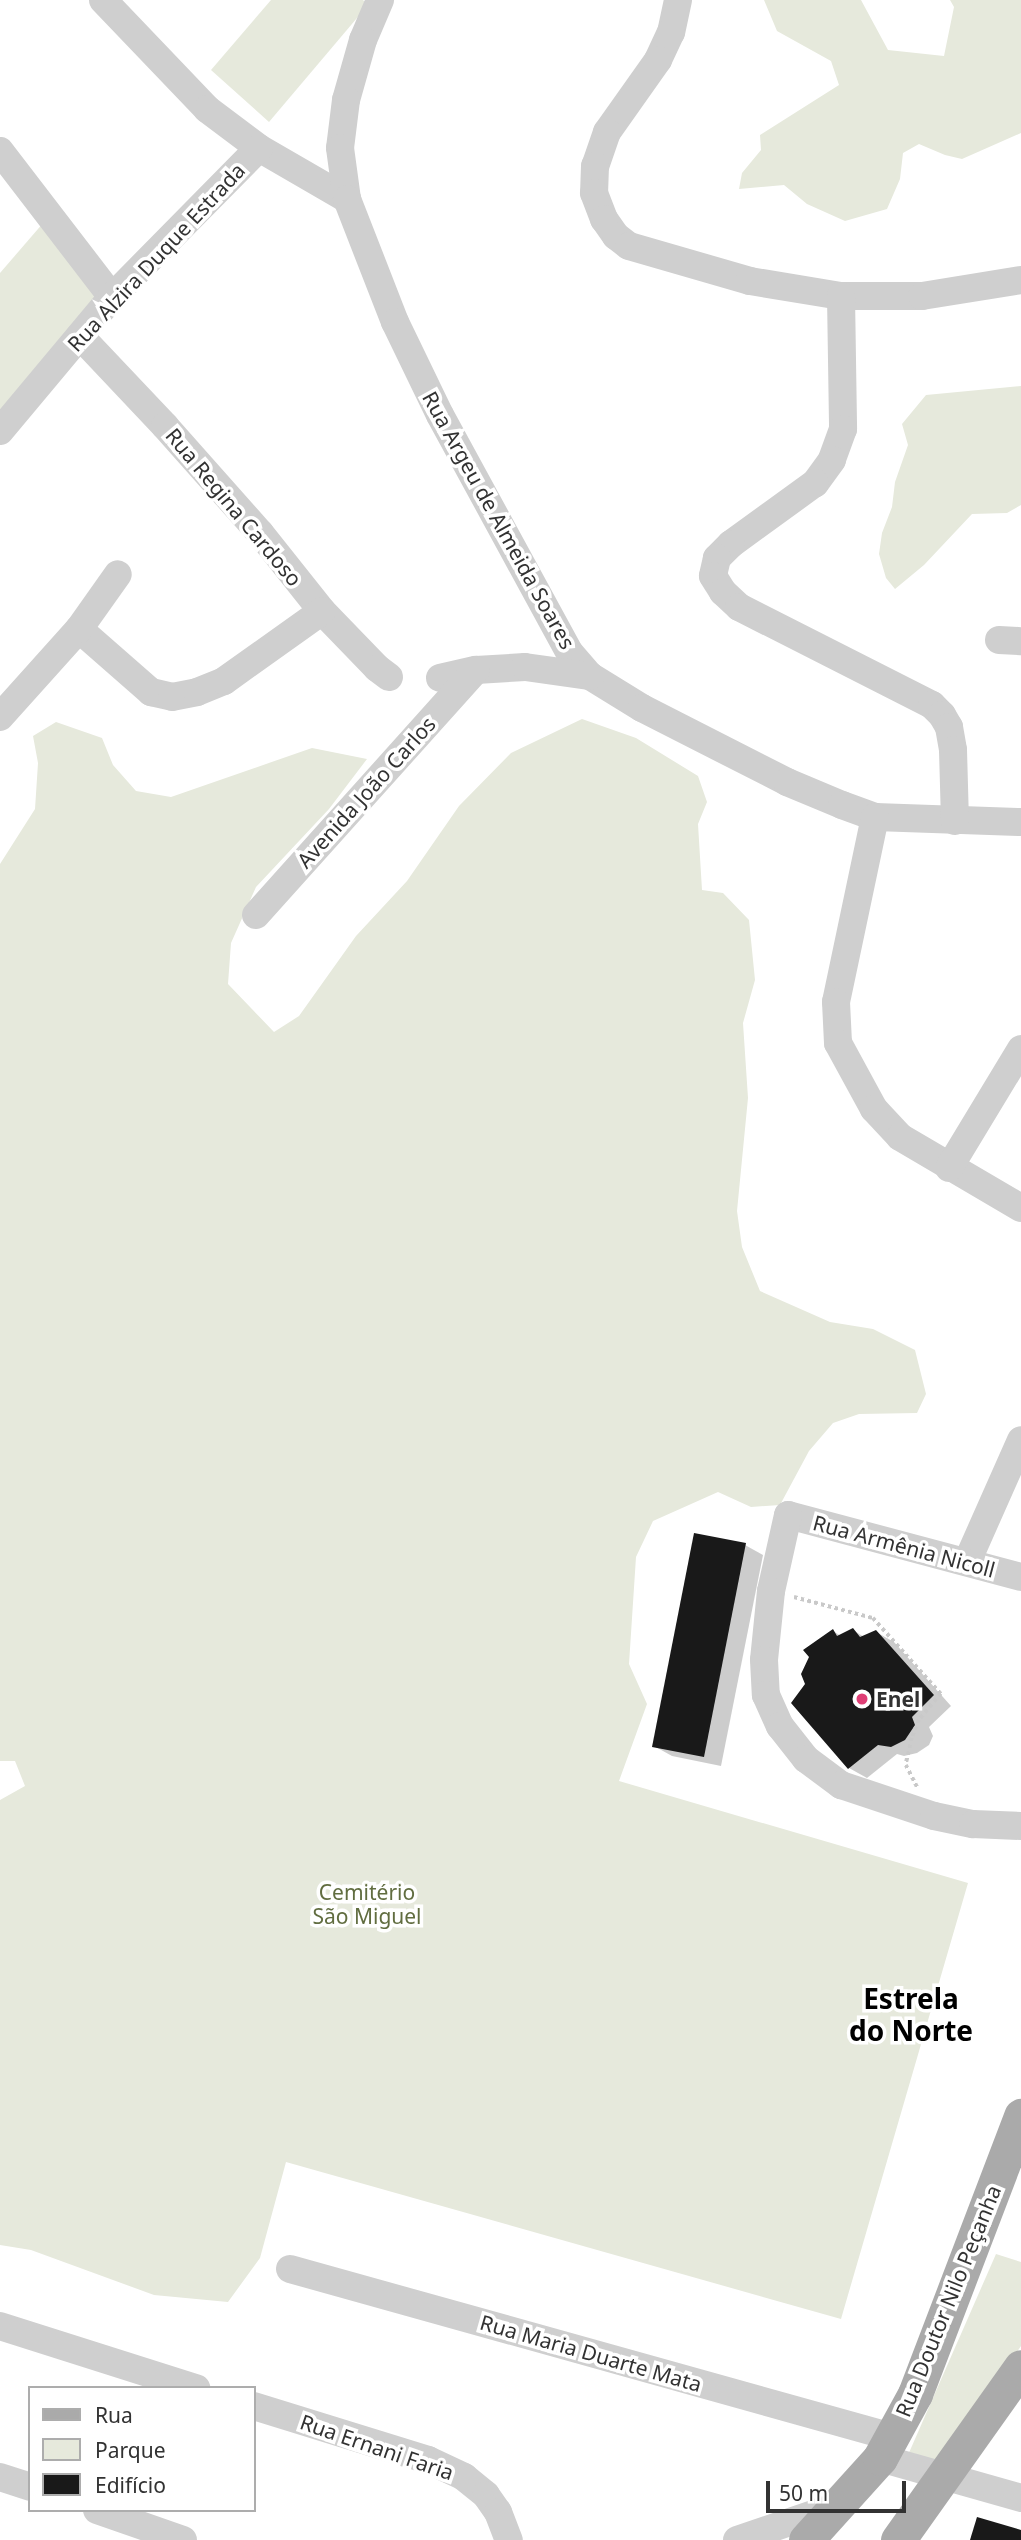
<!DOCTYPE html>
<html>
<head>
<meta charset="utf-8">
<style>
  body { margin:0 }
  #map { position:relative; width:1021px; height:2540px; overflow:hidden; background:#fff; font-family:"Noto Sans",sans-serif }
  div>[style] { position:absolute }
  .green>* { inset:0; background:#e6e9dc }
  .shadow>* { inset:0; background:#0003 }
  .building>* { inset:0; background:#191919 }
  .path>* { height:3.5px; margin-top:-1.75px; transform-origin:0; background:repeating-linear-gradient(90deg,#c9c9c9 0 3.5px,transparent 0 7px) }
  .minor>* { height:28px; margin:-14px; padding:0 14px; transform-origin:14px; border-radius:14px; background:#cfcfcf }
  .major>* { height:35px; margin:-17.5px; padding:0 17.5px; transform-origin:17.5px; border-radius:17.5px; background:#aaa }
  .dots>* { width:19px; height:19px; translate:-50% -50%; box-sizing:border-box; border:4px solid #fff; border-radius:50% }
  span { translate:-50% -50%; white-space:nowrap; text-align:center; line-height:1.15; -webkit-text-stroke:7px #fff; paint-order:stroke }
  .street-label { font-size:21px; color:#323232 }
  .poi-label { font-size:21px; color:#323232; font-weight:700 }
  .left { translate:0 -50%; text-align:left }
  .park-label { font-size:21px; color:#616d40 }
  .district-label { font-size:28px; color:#000; font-weight:700 }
  .legend { position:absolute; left:28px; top:2386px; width:228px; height:126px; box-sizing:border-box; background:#fff; border:2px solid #adadad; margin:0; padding:9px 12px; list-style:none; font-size:21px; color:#323232 }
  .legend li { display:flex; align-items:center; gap:14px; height:35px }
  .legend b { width:35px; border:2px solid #adadad }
  .scale { position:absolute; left:766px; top:2481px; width:140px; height:32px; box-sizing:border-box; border:4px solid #323232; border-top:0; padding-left:9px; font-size:21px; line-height:24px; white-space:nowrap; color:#323232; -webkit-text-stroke:5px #fff; paint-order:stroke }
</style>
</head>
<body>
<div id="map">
  <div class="green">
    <div style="clip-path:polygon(271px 0,363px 0,368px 5px,269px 122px,211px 70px)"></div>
    <div style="clip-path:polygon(764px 0,861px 0,888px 50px,944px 56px,954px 7px,950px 0,1021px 0,1021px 133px,962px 159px,945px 155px,919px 144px,903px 153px,900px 179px,887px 209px,845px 221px,807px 204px,784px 185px,739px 189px,742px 173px,761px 150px,760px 135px,839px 85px,831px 61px,777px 31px)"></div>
    <div style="clip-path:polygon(44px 222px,103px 296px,0 418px,0 273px)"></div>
    <div style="clip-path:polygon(1021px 386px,1021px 505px,1007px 513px,972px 514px,924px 565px,895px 589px,886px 578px,879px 554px,882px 533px,892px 507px,895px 482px,908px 445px,902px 424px,926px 395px)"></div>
    <div style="clip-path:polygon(582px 719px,636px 738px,698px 776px,707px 802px,698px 824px,702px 890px,723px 893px,749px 920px,755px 980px,743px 1023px,748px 1098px,737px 1211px,742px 1247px,760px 1291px,830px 1322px,873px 1329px,915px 1350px,926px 1394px,917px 1413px,859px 1414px,833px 1423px,809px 1451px,780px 1505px,751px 1507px,718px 1492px,653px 1521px,636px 1557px,629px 1664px,647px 1704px,619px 1781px,968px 1883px,841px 2319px,286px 2162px,260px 2258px,228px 2302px,154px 2295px,31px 2250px,0 2245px,0 1800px,25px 1786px,15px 1761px,0 1761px,0 864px,35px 809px,38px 763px,33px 736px,56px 722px,102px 738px,113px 765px,136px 791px,171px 797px,312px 748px,367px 759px,329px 809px,256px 887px,231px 943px,228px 984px,274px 1032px,299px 1016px,356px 936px,407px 881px,459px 806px,511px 753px)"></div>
    <div style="clip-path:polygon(996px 2254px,1021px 2262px,1021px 2346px,938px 2465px,908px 2455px)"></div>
  </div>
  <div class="shadow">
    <div style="clip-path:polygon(745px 1545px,763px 1555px,721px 1766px,672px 1756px,654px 1746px)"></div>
    <div style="clip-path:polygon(853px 1630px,864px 1637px,876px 1632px,894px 1642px,951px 1706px,929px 1727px,933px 1736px,929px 1745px,917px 1753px,904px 1756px,897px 1754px,867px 1778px,849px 1768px,793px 1703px,807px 1684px,811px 1657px,805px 1650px,833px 1631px,841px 1636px)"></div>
  </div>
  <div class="building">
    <div style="clip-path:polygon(694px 1533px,746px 1543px,704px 1757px,652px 1747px)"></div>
    <div style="clip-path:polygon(853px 1628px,860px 1637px,876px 1630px,934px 1695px,912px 1717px,915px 1725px,905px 1740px,891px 1747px,878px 1745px,848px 1769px,791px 1703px,805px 1684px,801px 1674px,809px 1657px,803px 1650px,833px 1629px,837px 1636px)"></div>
    <div style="clip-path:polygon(977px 2517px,1021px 2530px,1021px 2540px,970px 2540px)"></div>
  </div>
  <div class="path">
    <div style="left:794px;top:1597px;width:82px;rotate:14.9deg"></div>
    <div style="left:873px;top:1618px;width:102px;rotate:48.2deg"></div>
    <div style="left:941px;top:1694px;width:34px;rotate:130deg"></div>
    <div style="left:919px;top:1720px;width:19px;rotate:111deg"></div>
    <div style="left:912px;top:1738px;width:28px;rotate:103deg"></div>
    <div style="left:906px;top:1765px;width:25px;rotate:63deg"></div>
  </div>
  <div class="minor">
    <div style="left:103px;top:0;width:151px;rotate:46.3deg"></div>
    <div style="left:207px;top:109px;width:65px;rotate:36.9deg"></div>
    <div style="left:259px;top:148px;width:102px;rotate:30.1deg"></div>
    <div style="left:380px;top:0;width:43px;rotate:113deg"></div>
    <div style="left:363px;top:40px;width:62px;rotate:105.8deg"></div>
    <div style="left:346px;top:100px;width:48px;rotate:97.1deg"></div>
    <div style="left:340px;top:148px;width:51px;rotate:82.2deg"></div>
    <div style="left:347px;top:199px;width:132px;rotate:68.7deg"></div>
    <div style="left:395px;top:322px;width:103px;rotate:64.2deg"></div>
    <div style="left:440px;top:415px;width:271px;rotate:61.4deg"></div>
    <div style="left:570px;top:653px;width:30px;rotate:49deg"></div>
    <div style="left:590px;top:676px;width:61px;rotate:31.6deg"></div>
    <div style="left:642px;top:708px;width:163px;rotate:27deg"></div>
    <div style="left:787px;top:782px;width:60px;rotate:22.7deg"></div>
    <div style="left:842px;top:805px;width:35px;rotate:20deg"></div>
    <div style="left:875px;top:817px;width:146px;rotate:2deg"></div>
    <div style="left:678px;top:0;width:33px;rotate:102deg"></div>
    <div style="left:671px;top:32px;width:31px;rotate:115deg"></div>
    <div style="left:658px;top:60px;width:88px;rotate:125.3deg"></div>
    <div style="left:607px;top:132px;width:36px;rotate:109deg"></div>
    <div style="left:595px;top:166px;width:27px;rotate:92deg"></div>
    <div style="left:594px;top:193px;width:28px;rotate:69deg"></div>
    <div style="left:604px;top:219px;width:21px;rotate:55deg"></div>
    <div style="left:616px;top:236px;width:16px;rotate:38deg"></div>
    <div style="left:629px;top:246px;width:126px;rotate:16.1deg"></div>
    <div style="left:750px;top:281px;width:92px;rotate:9.4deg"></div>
    <div style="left:841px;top:296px;width:81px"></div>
    <div style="left:922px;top:296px;width:100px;rotate:-9.2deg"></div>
    <div style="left:0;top:151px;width:184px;rotate:52.5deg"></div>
    <div style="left:841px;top:296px;width:133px;rotate:89.1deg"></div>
    <div style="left:843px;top:429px;width:33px;rotate:110deg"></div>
    <div style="left:832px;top:460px;width:29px;rotate:126deg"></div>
    <div style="left:815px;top:483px;width:104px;rotate:144deg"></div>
    <div style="left:731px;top:544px;width:20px;rotate:135deg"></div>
    <div style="left:717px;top:558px;width:18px;rotate:103deg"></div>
    <div style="left:713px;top:576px;width:19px;rotate:58deg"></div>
    <div style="left:723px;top:592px;width:22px;rotate:43deg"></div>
    <div style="left:739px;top:607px;width:216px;rotate:26.9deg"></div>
    <div style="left:932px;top:705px;width:14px;rotate:45deg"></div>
    <div style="left:942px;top:715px;width:14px;rotate:60deg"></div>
    <div style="left:949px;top:727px;width:23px;rotate:80deg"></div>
    <div style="left:953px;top:750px;width:71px;rotate:88.4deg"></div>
    <div style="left:80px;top:336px;width:124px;rotate:46.6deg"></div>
    <div style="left:165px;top:426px;width:143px;rotate:48.4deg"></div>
    <div style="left:260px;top:533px;width:100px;rotate:51.5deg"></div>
    <div style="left:322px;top:611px;width:79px;rotate:46deg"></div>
    <div style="left:377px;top:668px;width:15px;rotate:37deg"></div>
    <div style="left:0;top:431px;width:175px;rotate:-50.1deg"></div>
    <div style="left:112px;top:297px;width:209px;rotate:-45.4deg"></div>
    <div style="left:79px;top:629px;width:96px;rotate:41.2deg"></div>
    <div style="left:151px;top:692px;width:22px;rotate:13deg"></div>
    <div style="left:172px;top:697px;width:25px;rotate:-11deg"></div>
    <div style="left:197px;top:692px;width:29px;rotate:-22deg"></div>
    <div style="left:224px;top:681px;width:120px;rotate:-35.5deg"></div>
    <div style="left:999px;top:640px;width:22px;rotate:3deg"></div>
    <div style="left:440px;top:678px;width:37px;rotate:-13deg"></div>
    <div style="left:476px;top:670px;width:49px;rotate:-3.5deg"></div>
    <div style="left:525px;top:667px;width:66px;rotate:7.9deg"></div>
    <div style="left:0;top:717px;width:118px;rotate:-48.1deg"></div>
    <div style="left:79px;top:629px;width:67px;rotate:-54.7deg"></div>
    <div style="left:875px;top:817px;width:189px;rotate:101.9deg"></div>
    <div style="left:836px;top:1002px;width:41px;rotate:87.2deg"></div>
    <div style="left:838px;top:1043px;width:75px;rotate:61.4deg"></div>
    <div style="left:874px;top:1109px;width:38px;rotate:47deg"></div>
    <div style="left:900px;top:1137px;width:140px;rotate:30.4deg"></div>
    <div style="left:256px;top:915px;width:329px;rotate:-48.1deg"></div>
    <div style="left:949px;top:1168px;width:139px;rotate:-58.8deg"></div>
    <div style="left:967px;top:1562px;width:133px;rotate:-66.1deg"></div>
    <div style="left:1021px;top:1577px;width:241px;rotate:-165.1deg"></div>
    <div style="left:788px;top:1515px;width:78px;rotate:102.6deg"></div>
    <div style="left:771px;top:1591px;width:69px;rotate:95.8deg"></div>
    <div style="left:764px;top:1660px;width:35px;rotate:87deg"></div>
    <div style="left:766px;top:1695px;width:34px;rotate:66deg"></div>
    <div style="left:780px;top:1726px;width:42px;rotate:51.8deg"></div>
    <div style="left:806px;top:1759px;width:44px;rotate:36.6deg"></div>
    <div style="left:841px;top:1785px;width:98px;rotate:18.4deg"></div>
    <div style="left:934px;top:1816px;width:40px;rotate:12deg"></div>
    <div style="left:973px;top:1824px;width:48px;rotate:2.4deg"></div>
    <div style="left:290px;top:2269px;width:625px;rotate:15.59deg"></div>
    <div style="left:0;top:2326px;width:206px;rotate:17.6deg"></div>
    <div style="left:254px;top:2406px;width:182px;rotate:17.2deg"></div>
    <div style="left:428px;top:2460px;width:40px;rotate:25deg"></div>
    <div style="left:464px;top:2477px;width:28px;rotate:39deg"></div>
    <div style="left:486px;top:2495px;width:21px;rotate:55deg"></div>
    <div style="left:498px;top:2512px;width:30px;rotate:69deg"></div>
    <div style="left:880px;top:2458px;width:147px;rotate:15.8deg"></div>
    <div style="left:0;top:2477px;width:32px;rotate:18deg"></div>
    <div style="left:97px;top:2510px;width:91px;rotate:19.2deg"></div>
    <div style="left:737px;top:2540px;width:106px;rotate:-18.8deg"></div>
  </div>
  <div class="major">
    <div style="left:806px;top:2540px;width:110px;rotate:-47.9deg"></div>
    <div style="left:880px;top:2458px;width:73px;rotate:-61.3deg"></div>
    <div style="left:915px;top:2394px;width:298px;rotate:-69.1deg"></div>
    <div style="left:898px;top:2540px;width:212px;rotate:-54.6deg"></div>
  </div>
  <div class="dots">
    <div style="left:862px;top:1699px;background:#df3f76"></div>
  </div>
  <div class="street-label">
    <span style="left:156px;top:257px;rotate:-47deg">Rua Alzira Duque Estrada</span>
    <span style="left:234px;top:507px;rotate:50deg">Rua Regina Cardoso</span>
    <span style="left:499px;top:520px;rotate:61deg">Rua Argeu de Almeida Soares</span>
    <span style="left:366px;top:792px;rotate:-48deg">Avenida João Carlos</span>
    <span style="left:904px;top:1546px;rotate:15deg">Rua Armênia Nicoll</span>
    <span style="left:948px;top:2301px;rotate:-68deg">Rua Doutor Nilo Peçanha</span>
    <span style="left:591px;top:2353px;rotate:16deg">Rua Maria Duarte Mata</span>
    <span style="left:377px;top:2447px;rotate:19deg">Rua Ernani Faria</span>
  </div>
  <div class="poi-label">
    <span class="left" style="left:876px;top:1699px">Enel</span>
  </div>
  <div class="park-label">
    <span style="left:367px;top:1904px">Cemitério<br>São Miguel</span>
  </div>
  <div class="district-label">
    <span style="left:911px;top:2014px">Estrela<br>do Norte</span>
  </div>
  <ul class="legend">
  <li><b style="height:9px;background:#aaa"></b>Rua</li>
  <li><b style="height:19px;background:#e6e9dc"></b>Parque</li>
  <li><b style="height:19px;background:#191919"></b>Edifício</li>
  </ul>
  <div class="scale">50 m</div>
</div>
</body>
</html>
